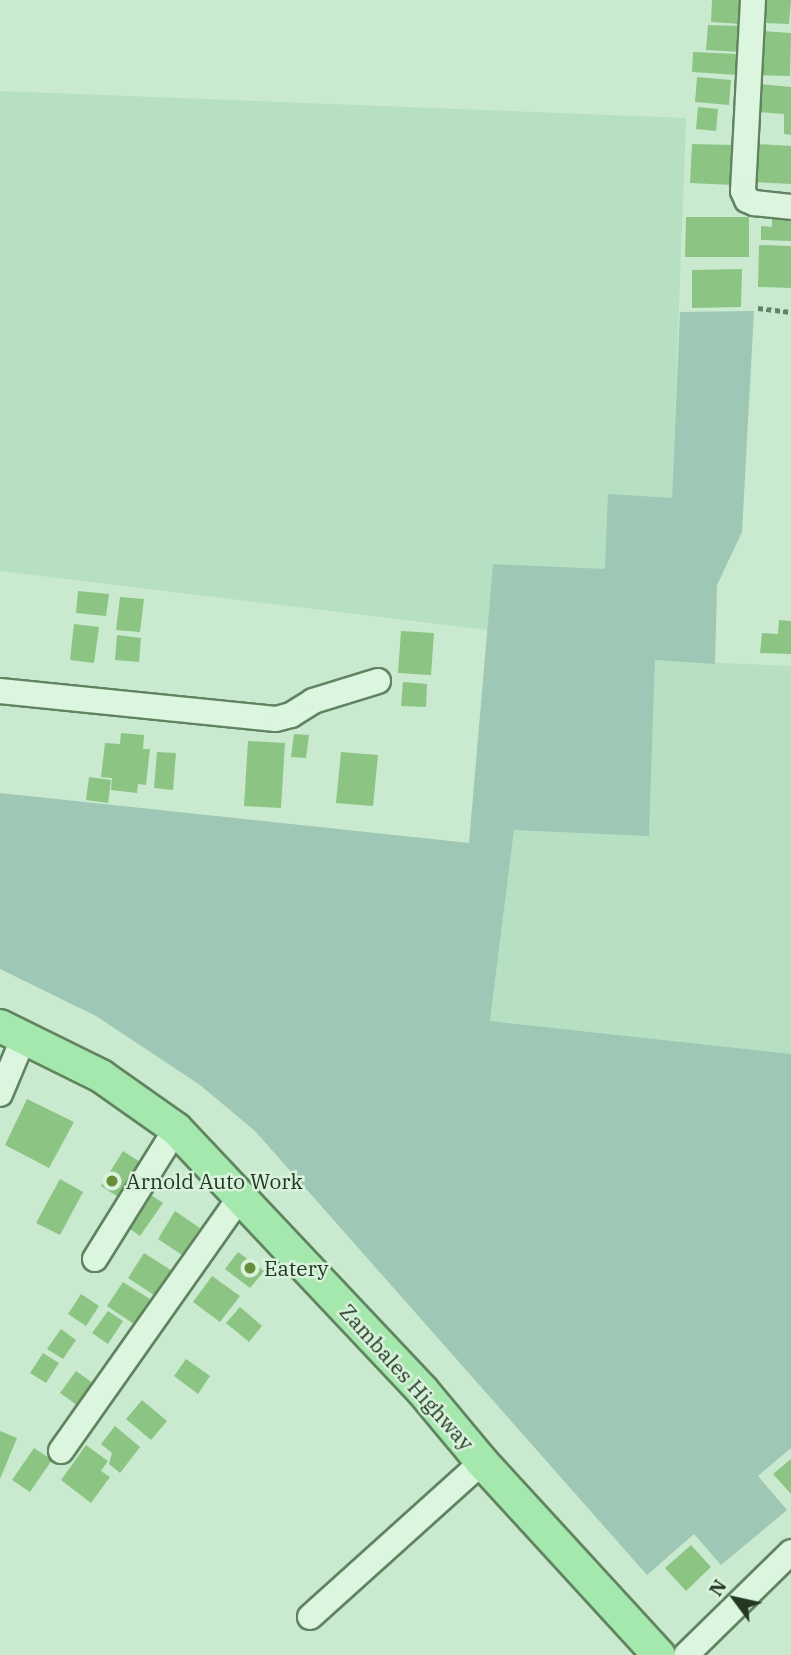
<!DOCTYPE html>
<html>
<head>
<meta charset="utf-8">
<style>
  body { margin:0 }
  #map { position:relative; width:791px; height:1655px; overflow:hidden; background:#c9eace; font-family:"IBM Plex Serif",serif }
  div>[style] { position:absolute }
  .farmland>* { inset:0; background:#b7dfc2 }
  .green>* { inset:0; background:#9ec7b5 }
  .building>* { inset:0; background:#8cc483 }
  .path>* { height:4.5px; margin-top:-2.25px; transform-origin:0; background:repeating-linear-gradient(90deg,#618460 0 5px,transparent 0 8.5px) }
  .roads { filter:drop-shadow(2px 0 #618460) drop-shadow(-2px 0 #618460) drop-shadow(0 2px #618460) drop-shadow(0 -2px #618460) }
  .minor>* { height:24px; margin:-12px; padding:0 12px; transform-origin:12px; border-radius:12px; background:#dbf5df }
  .major>* { height:32px; margin:-16px; padding:0 16px; transform-origin:16px; border-radius:16px; background:#a5e8ae }
  .dots>* { width:19px; height:19px; translate:-50% -50%; box-sizing:border-box; border:4px solid #d8f2dc; border-radius:50% }
  span { translate:-50% -50%; white-space:nowrap; text-align:center; line-height:1.15; -webkit-text-stroke:5px #d8f2dc; paint-order:stroke }
  .poi-label { font-size:21px; color:#233721 }
  .left { translate:0 -50%; text-align:left }
  .street-label { font-size:21px; color:#233721 }
  .north { position:absolute; left:700px; top:1564px; width:70px; height:70px; -webkit-text-stroke:5px #d8f2dc; paint-order:stroke; rotate:303deg; font-size:19px; font-weight:700; line-height:28px; text-align:center; color:#233721 }
  .north::after { content:''; display:block; margin:auto; width:24px; height:32px; background:#233721; clip-path:polygon(50% 0,100% 100%,50% 72%,0 100%) }
</style>
</head>
<body>
<div id="map">
  <div class="farmland">
    <div style="clip-path:polygon(0 91px,686px 118px,672px 498px,605px 570px,494px 564px,488px 630px,0 571px)"></div>
    <div style="clip-path:polygon(655px 660px,791px 666px,791px 1054px,490px 1021px,514px 829px,649px 835px)"></div>
  </div>
  <div class="green">
    <div style="clip-path:polygon(754px 311px,742px 532px,717px 585px,715px 664px,655px 660px,649px 836px,514px 830px,490px 1021px,791px 1054px,791px 1448px,758px 1476px,787px 1510px,721px 1565px,694px 1534px,647px 1575px,255px 1131px,200px 1085px,96px 1016px,0 969px,0 793px,469px 843px,493px 564px,605px 569px,608px 494px,672px 498px,680px 312px)"></div>
  </div>
  <div class="building">
    <div style="clip-path:polygon(712px 0,742px 0,741px 24px,711px 22px)"></div>
    <div style="clip-path:polygon(766px 0,791px 0,789px 24px,764px 23px)"></div>
    <div style="clip-path:polygon(708px 25px,742px 26px,741px 52px,706px 50px)"></div>
    <div style="clip-path:polygon(762px 31px,791px 33px,790px 76px,758px 75px)"></div>
    <div style="clip-path:polygon(693px 52px,739px 54px,738px 75px,692px 72px)"></div>
    <div style="clip-path:polygon(697px 77px,731px 80px,729px 105px,695px 102px)"></div>
    <div style="clip-path:polygon(758px 84px,791px 87px,791px 135px,784px 134px,784px 114px,758px 112px)"></div>
    <div style="clip-path:polygon(698px 107px,718px 109px,716px 131px,696px 129px)"></div>
    <div style="clip-path:polygon(692px 144px,733px 145px,733px 185px,690px 183px)"></div>
    <div style="clip-path:polygon(756px 144px,791px 146px,791px 184px,753px 182px)"></div>
    <div style="clip-path:polygon(772px 216px,791px 216px,791px 241px,761px 240px,761px 226px,772px 227px)"></div>
    <div style="clip-path:polygon(686px 217px,749px 217px,749px 257px,685px 257px)"></div>
    <div style="clip-path:polygon(759px 245px,791px 246px,791px 288px,758px 287px)"></div>
    <div style="clip-path:polygon(742px 269px,741px 307px,692px 308px,692px 270px)"></div>
    <div style="clip-path:polygon(78px 591px,109px 594px,106px 616px,76px 613px)"></div>
    <div style="clip-path:polygon(120px 597px,144px 599px,140px 632px,116px 630px)"></div>
    <div style="clip-path:polygon(779px 620px,791px 621px,791px 654px,760px 653px,762px 633px,778px 634px)"></div>
    <div style="clip-path:polygon(74px 624px,99px 627px,94px 663px,70px 660px)"></div>
    <div style="clip-path:polygon(401px 631px,434px 633px,431px 675px,398px 673px)"></div>
    <div style="clip-path:polygon(117px 635px,141px 638px,139px 662px,115px 660px)"></div>
    <div style="clip-path:polygon(403px 682px,427px 684px,426px 707px,401px 706px)"></div>
    <div style="clip-path:polygon(121px 733px,144px 735px,143px 749px,150px 749px,146px 785px,138px 784px,137px 793px,111px 790px,112px 778px,101px 777px,105px 743px,120px 744px)"></div>
    <div style="clip-path:polygon(294px 734px,309px 735px,306px 758px,291px 757px)"></div>
    <div style="clip-path:polygon(248px 741px,285px 743px,281px 808px,244px 806px)"></div>
    <div style="clip-path:polygon(157px 752px,176px 753px,173px 790px,154px 788px)"></div>
    <div style="clip-path:polygon(341px 752px,378px 755px,373px 806px,336px 803px)"></div>
    <div style="clip-path:polygon(89px 777px,111px 780px,108px 803px,86px 800px)"></div>
    <div style="clip-path:polygon(27px 1099px,74px 1122px,49px 1168px,5px 1145px)"></div>
    <div style="clip-path:polygon(123px 1151px,148px 1167px,126px 1202px,101px 1186px)"></div>
    <div style="clip-path:polygon(60px 1179px,83px 1192px,60px 1235px,36px 1223px)"></div>
    <div style="clip-path:polygon(148px 1193px,163px 1203px,140px 1236px,126px 1226px)"></div>
    <div style="clip-path:polygon(175px 1211px,200px 1228px,182px 1255px,158px 1239px)"></div>
    <div style="clip-path:polygon(238px 1252px,264px 1271px,250px 1288px,225px 1269px)"></div>
    <div style="clip-path:polygon(144px 1253px,174px 1272px,157px 1297px,128px 1278px)"></div>
    <div style="clip-path:polygon(212px 1276px,240px 1296px,220px 1322px,193px 1302px)"></div>
    <div style="clip-path:polygon(123px 1282px,150px 1299px,134px 1324px,107px 1306px)"></div>
    <div style="clip-path:polygon(81px 1294px,99px 1306px,86px 1326px,68px 1314px)"></div>
    <div style="clip-path:polygon(240px 1307px,262px 1326px,249px 1342px,226px 1323px)"></div>
    <div style="clip-path:polygon(108px 1311px,123px 1321px,108px 1344px,92px 1333px)"></div>
    <div style="clip-path:polygon(61px 1329px,76px 1340px,63px 1359px,47px 1349px)"></div>
    <div style="clip-path:polygon(43px 1353px,59px 1363px,46px 1383px,30px 1373px)"></div>
    <div style="clip-path:polygon(186px 1359px,210px 1376px,198px 1394px,174px 1376px)"></div>
    <div style="clip-path:polygon(76px 1371px,97px 1386px,81px 1408px,60px 1393px)"></div>
    <div style="clip-path:polygon(142px 1400px,167px 1421px,151px 1440px,126px 1419px)"></div>
    <div style="clip-path:polygon(115px 1426px,140px 1447px,120px 1473px,109px 1464px,112px 1453px,101px 1444px)"></div>
    <div style="clip-path:polygon(0 1431px,17px 1438px,0 1479px)"></div>
    <div style="clip-path:polygon(86px 1445px,108px 1461px,101px 1471px,110px 1477px,91px 1503px,61px 1480px)"></div>
    <div style="clip-path:polygon(34px 1448px,52px 1460px,30px 1492px,12px 1480px)"></div>
    <div style="clip-path:polygon(791px 1459px,791px 1494px,773px 1474px)"></div>
    <div style="clip-path:polygon(691px 1545px,711px 1567px,686px 1591px,665px 1568px)"></div>
  </div>
  <div class="path">
    <div style="left:758px;top:308px;width:33px;rotate:7deg"></div>
  </div>
  <div class="roads">
    <div class="minor">
      <div style="left:753px;top:0;width:191px;rotate:93deg"></div>
      <div style="left:743px;top:191px;width:10px;rotate:66deg"></div>
      <div style="left:747px;top:200px;width:8px;rotate:23deg"></div>
      <div style="left:754px;top:203px;width:37px;rotate:6deg"></div>
      <div style="left:0;top:691px;width:277px;rotate:5.8deg"></div>
      <div style="left:276px;top:719px;width:16px;rotate:-15deg"></div>
      <div style="left:291px;top:715px;width:26px;rotate:-32deg"></div>
      <div style="left:313px;top:701px;width:68px;rotate:-17.1deg"></div>
      <div style="left:0;top:1094px;width:62px;rotate:-67.2deg"></div>
      <div style="left:95px;top:1259px;width:153px;rotate:-58.1deg"></div>
      <div style="left:61px;top:1451px;width:312px;rotate:-54.8deg"></div>
      <div style="left:310px;top:1617px;width:232px;rotate:-42deg"></div>
      <div style="left:686px;top:1655px;width:147px;rotate:-44.4deg"></div>
    </div>
    <div class="major">
      <div style="left:0;top:1026px;width:113px;rotate:26.3deg"></div>
      <div style="left:101px;top:1076px;width:92px;rotate:35.2deg"></div>
      <div style="left:176px;top:1129px;width:359px;rotate:46.7deg"></div>
      <div style="left:422px;top:1390px;width:94px;rotate:50.2deg"></div>
      <div style="left:482px;top:1462px;width:262px;rotate:47.5deg"></div>
    </div>
  </div>
  <div class="dots">
    <div style="left:112px;top:1181px;background:#678d36"></div>
    <div style="left:250px;top:1268px;background:#678d36"></div>
  </div>
  <div class="poi-label">
    <span class="left" style="left:126px;top:1181px">Arnold Auto Work</span>
    <span class="left" style="left:264px;top:1268px">Eatery</span>
  </div>
  <div class="street-label">
    <span style="left:407px;top:1377px;rotate:48deg">Zambales Highway</span>
  </div>
  <div class="north">N</div>
</div>
</body>
</html>
